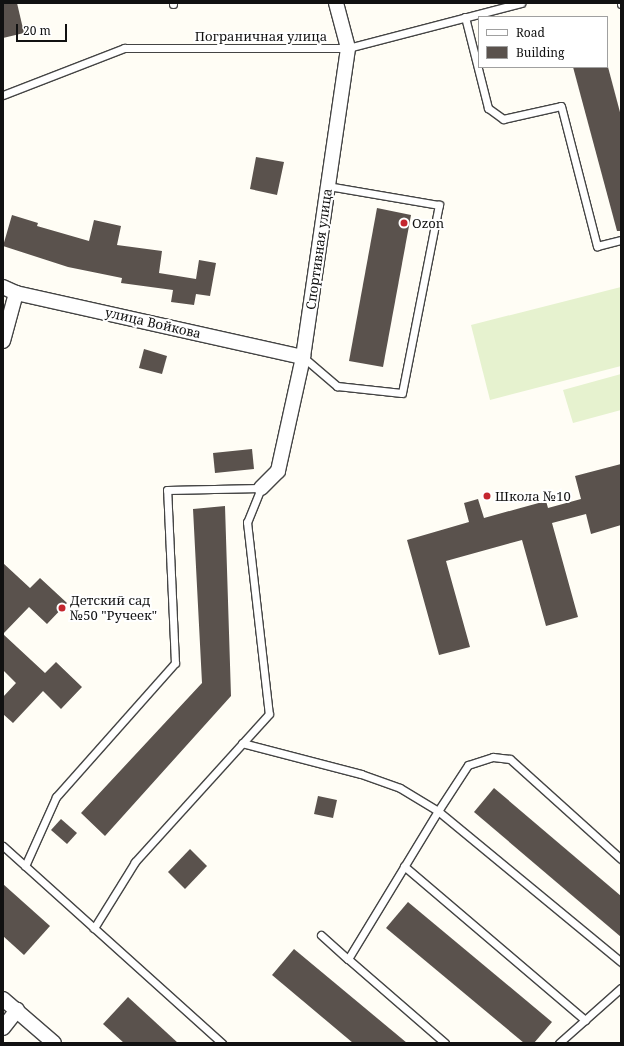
<!DOCTYPE html>
<html>
<head>
<meta charset="utf-8">
<style>
  body { margin:0 }
  #map { position:relative; width:624px; height:1046px; overflow:hidden; background:#fffdf5; font-family:"Noto Serif",serif }
  div>[style] { position:absolute }
  .pitch>* { inset:0; background:#e6f2cf }
  .building>* { inset:0; background:#5a524d }
  .roads { filter:drop-shadow(1px 0 #444) drop-shadow(-1px 0 #444) drop-shadow(0 1px #444) drop-shadow(0 -1px #444) }
  .service>* { height:7px; margin:-3.5px; padding:0 3.5px; transform-origin:3.5px; border-radius:3.5px; background:#fff }
  .minor>* { height:14px; margin:-7px; padding:0 7px; transform-origin:7px; border-radius:7px; background:#fff }
  .dots>* { width:11px; height:11px; translate:-50% -50%; box-sizing:border-box; border:2px solid #fff; border-radius:50% }
  span { translate:-50% -50%; white-space:nowrap; text-align:center; line-height:1.15; -webkit-text-stroke:4px #fff; paint-order:stroke }
  .street-label { font-size:13px; color:#111 }
  .poi-label { font-size:13px; color:#111 }
  .left { translate:0 -50%; text-align:left }
  .frame { position:absolute; inset:0; border:4px solid #111; pointer-events:none }
  .legend { position:absolute; left:478px; top:16px; width:130px; height:52px; box-sizing:border-box; background:#fff; border:1px solid #a0a0a0; margin:0; padding:5px 7px; list-style:none; font-size:12px; color:#111 }
  .legend li { display:flex; align-items:center; gap:8px; height:20px }
  .legend b { width:20px; border:1px solid #a0a0a0 }
  .scale { position:absolute; left:16px; top:24px; width:51px; height:18px; box-sizing:border-box; border:2px solid #111; border-top:0; padding-left:5px; font-size:12px; line-height:14px; white-space:nowrap; color:#111; -webkit-text-stroke:3px #fff; paint-order:stroke }
</style>
</head>
<body>
<div id="map">
  <div class="pitch">
    <div style="clip-path:polygon(621px 287px,621px 366px,490px 400px,471px 325px)"></div>
    <div style="clip-path:polygon(621px 374px,621px 410px,573px 423px,563px 390px)"></div>
  </div>
  <div class="building">
    <div style="clip-path:polygon(3px 3px,17px 3px,24px 33px,3px 38px)"></div>
    <div style="clip-path:polygon(573px 67px,608px 67px,621px 116px,621px 231px,617px 231px)"></div>
    <div style="clip-path:polygon(256px 157px,284px 162px,277px 195px,250px 189px)"></div>
    <div style="clip-path:polygon(377px 208px,411px 215px,383px 367px,349px 361px)"></div>
    <div style="clip-path:polygon(12px 215px,38px 223px,37px 226px,89px 241px,94px 220px,121px 226px,117px 245px,162px 251px,159px 273px,196px 279px,199px 260px,216px 263px,210px 296px,196px 294px,194px 305px,171px 302px,173px 290px,121px 283px,122px 278px,68px 267px,3px 246px)"></div>
    <div style="clip-path:polygon(144px 349px,167px 356px,162px 374px,139px 368px)"></div>
    <div style="clip-path:polygon(252px 449px,254px 469px,215px 473px,213px 453px)"></div>
    <div style="clip-path:polygon(621px 464px,621px 525px,591px 534px,586px 514px,552px 523px,578px 617px,546px 626px,522px 540px,446px 561px,470px 647px,439px 655px,407px 540px,469px 522px,464px 503px,478px 499px,484px 518px,546px 501px,548px 508px,581px 499px,575px 476px)"></div>
    <div style="clip-path:polygon(225px 506px,231px 696px,105px 836px,81px 813px,202px 683px,193px 509px)"></div>
    <div style="clip-path:polygon(3px 563px,30px 588px,40px 578px,67px 603px,47px 624px,29px 607px,3px 634px,45px 673px,56px 662px,82px 687px,61px 709px,43px 691px,13px 723px,3px 714px,3px 697px,16px 683px,3px 670px)"></div>
    <div style="clip-path:polygon(494px 788px,621px 896px,621px 937px,474px 812px)"></div>
    <div style="clip-path:polygon(318px 796px,337px 800px,333px 818px,314px 814px)"></div>
    <div style="clip-path:polygon(61px 819px,77px 833px,67px 844px,51px 830px)"></div>
    <div style="clip-path:polygon(190px 849px,207px 866px,185px 889px,168px 872px)"></div>
    <div style="clip-path:polygon(3px 884px,50px 926px,24px 955px,3px 936px)"></div>
    <div style="clip-path:polygon(408px 902px,552px 1022px,534px 1043px,524px 1043px,386px 928px)"></div>
    <div style="clip-path:polygon(294px 949px,407px 1043px,353px 1043px,272px 975px)"></div>
    <div style="clip-path:polygon(128px 997px,178px 1043px,124px 1043px,103px 1024px)"></div>
  </div>
  <div class="roads">
    <div class="service">
      <div style="left:173px;top:3px;width:1px;rotate:90deg"></div>
      <div style="left:621px;top:3px;width:1px;rotate:90deg"></div>
      <div style="left:465px;top:17px;width:94px;rotate:75.8deg"></div>
      <div style="left:488px;top:108px;width:19px;rotate:36deg"></div>
      <div style="left:503px;top:119px;width:59px;rotate:-12.6deg"></div>
      <div style="left:561px;top:106px;width:145px;rotate:75.6deg"></div>
      <div style="left:597px;top:246px;width:25px;rotate:-14deg"></div>
      <div style="left:3px;top:95px;width:130px;rotate:-21.2deg"></div>
      <div style="left:124px;top:48px;width:224px"></div>
      <div style="left:348px;top:48px;width:179px;rotate:-14.6deg"></div>
      <div style="left:303px;top:357px;width:45px;rotate:40.5deg"></div>
      <div style="left:337px;top:386px;width:65px;rotate:6.1deg"></div>
      <div style="left:402px;top:393px;width:192px;rotate:-78.9deg"></div>
      <div style="left:439px;top:205px;width:113px;rotate:-170.3deg"></div>
      <div style="left:242px;top:743px;width:123px;rotate:14.6deg"></div>
      <div style="left:361px;top:774px;width:41px;rotate:19.7deg"></div>
      <div style="left:400px;top:788px;width:44px;rotate:31.2deg"></div>
      <div style="left:438px;top:811px;width:55px;rotate:-56.9deg"></div>
      <div style="left:468px;top:765px;width:26px;rotate:-18deg"></div>
      <div style="left:493px;top:757px;width:17px;rotate:7deg"></div>
      <div style="left:510px;top:759px;width:149px;rotate:42deg"></div>
      <div style="left:3px;top:846px;width:295px;rotate:42deg"></div>
      <div style="left:25px;top:866px;width:76px;rotate:-65.8deg"></div>
      <div style="left:56px;top:797px;width:179px;rotate:-48.4deg"></div>
      <div style="left:175px;top:663px;width:173px;rotate:-92.6deg"></div>
      <div style="left:167px;top:490px;width:94px;rotate:-1.2deg"></div>
      <div style="left:261px;top:488px;width:37px;rotate:112deg"></div>
      <div style="left:247px;top:522px;width:193px;rotate:83.5deg"></div>
      <div style="left:269px;top:714px;width:200px;rotate:132.2deg"></div>
      <div style="left:135px;top:862px;width:78px;rotate:121.8deg"></div>
      <div style="left:404px;top:866px;width:238px;rotate:40.4deg"></div>
      <div style="left:321px;top:935px;width:36px;rotate:42deg"></div>
      <div style="left:445px;top:1043px;width:128px;rotate:-139.1deg"></div>
      <div style="left:348px;top:959px;width:173px;rotate:-58.7deg"></div>
      <div style="left:438px;top:811px;width:237px;rotate:39.5deg"></div>
      <div style="left:559px;top:1043px;width:83px;rotate:-41.6deg"></div>
    </div>
    <div class="minor">
      <div style="left:3px;top:287px;width:14px;rotate:25deg"></div>
      <div style="left:16px;top:293px;width:294px;rotate:12.6deg"></div>
      <div style="left:3px;top:341px;width:50px;rotate:-74.8deg"></div>
      <div style="left:261px;top:488px;width:24px;rotate:-45deg"></div>
      <div style="left:278px;top:471px;width:117px;rotate:-77.6deg"></div>
      <div style="left:303px;top:357px;width:312px;rotate:-81.7deg"></div>
      <div style="left:348px;top:48px;width:47px;rotate:-104.9deg"></div>
      <div style="left:3px;top:999px;width:67px;rotate:40.8deg"></div>
      <div style="left:3px;top:1028px;width:23px;rotate:-52deg"></div>
    </div>
  </div>
  <div class="dots">
    <div style="left:404px;top:223px;background:#c4262e"></div>
    <div style="left:487px;top:496px;background:#c4262e"></div>
    <div style="left:62px;top:608px;background:#c4262e"></div>
  </div>
  <div class="street-label">
    <span style="left:261px;top:36px">Пограничная улица</span>
    <span style="left:319px;top:249px;rotate:-82deg">Спортивная улица</span>
    <span style="left:153px;top:323px;rotate:13deg">улица Войкова</span>
  </div>
  <div class="poi-label">
    <span class="left" style="left:412px;top:223px">Ozon</span>
    <span class="left" style="left:495px;top:496px">Школа №10</span>
    <span class="left" style="left:70px;top:608px">Детский сад<br>№50 "Ручеек"</span>
  </div>
  <div class="frame"></div>
  <ul class="legend">
  <li><b style="height:5px;background:#fff"></b>Road</li>
  <li><b style="height:11px;background:#5a524d"></b>Building</li>
  </ul>
  <div class="scale">20 m</div>
</div>
</body>
</html>
